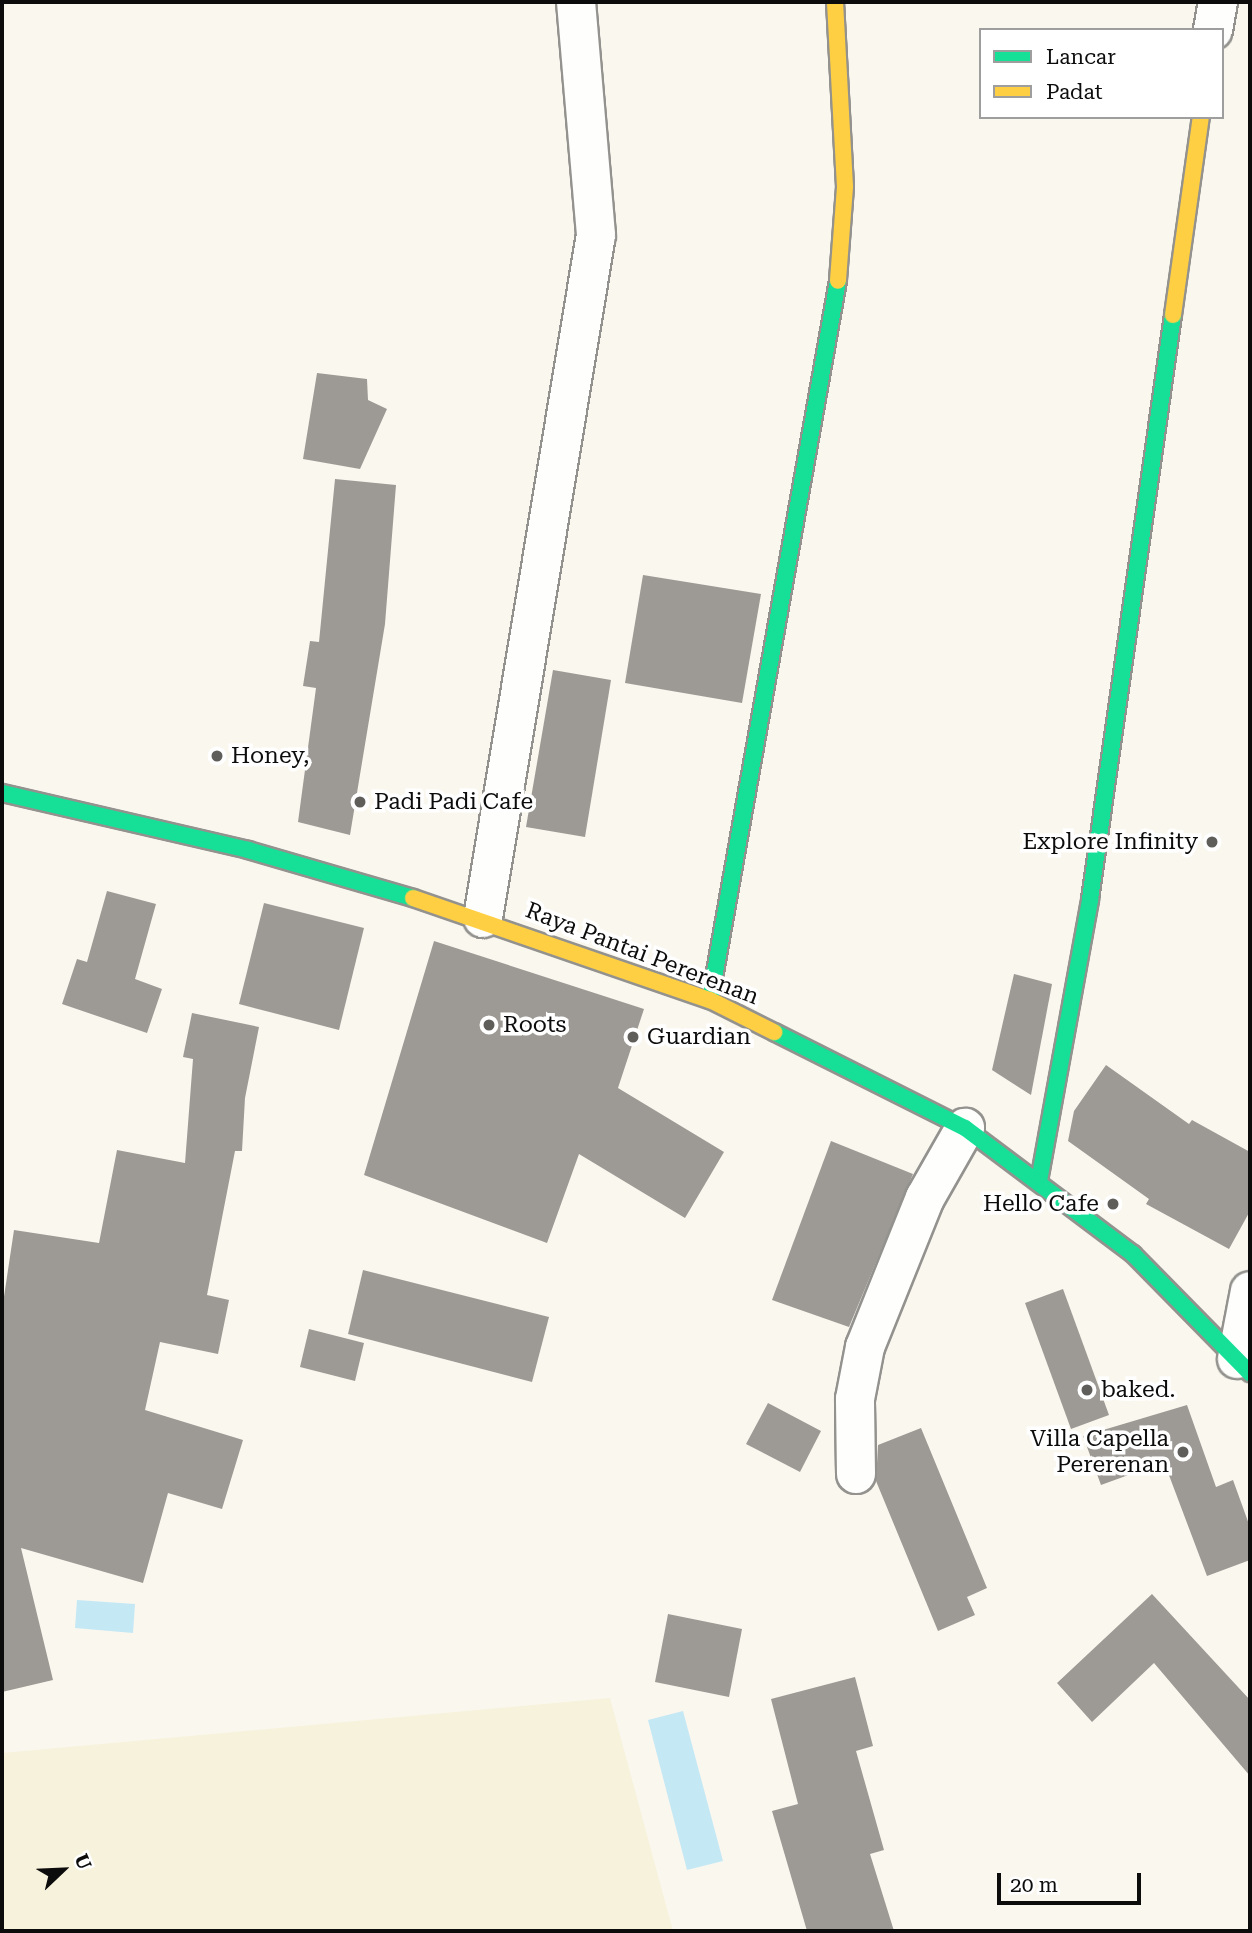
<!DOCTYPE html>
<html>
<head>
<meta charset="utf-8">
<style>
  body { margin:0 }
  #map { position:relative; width:1252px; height:1933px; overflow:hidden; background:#faf7ef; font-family:"Roboto Serif",serif }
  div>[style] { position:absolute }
  .farmland>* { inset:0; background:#f7f2db }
  .water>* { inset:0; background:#c5e8f5 }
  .building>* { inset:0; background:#9d9a95 }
  .roads { filter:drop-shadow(2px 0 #93928e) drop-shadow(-2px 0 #93928e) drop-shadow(0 2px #93928e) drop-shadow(0 -2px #93928e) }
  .street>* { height:38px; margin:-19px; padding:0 19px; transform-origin:19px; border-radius:19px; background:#fefefd }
  .fast>* { height:16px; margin:-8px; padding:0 8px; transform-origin:8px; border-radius:8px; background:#16e098 }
  .slow>* { height:16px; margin:-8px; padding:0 8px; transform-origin:8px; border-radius:8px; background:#ffcf43 }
  .dots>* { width:19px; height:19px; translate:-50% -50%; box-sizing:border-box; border:4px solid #fff; border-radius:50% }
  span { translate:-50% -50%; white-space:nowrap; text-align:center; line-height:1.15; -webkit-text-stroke:7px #fff; paint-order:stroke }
  .poi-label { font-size:23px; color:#0c0c0c }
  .left { translate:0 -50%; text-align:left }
  .right { translate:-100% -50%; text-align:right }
  .street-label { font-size:23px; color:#0c0c0c }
  .frame { position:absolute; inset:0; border:4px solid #0c0c0c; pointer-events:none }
  .legend { position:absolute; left:979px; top:28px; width:245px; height:91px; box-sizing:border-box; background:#fff; border:2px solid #9e9e9e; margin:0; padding:9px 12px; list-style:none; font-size:21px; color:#0c0c0c }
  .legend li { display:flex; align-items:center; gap:14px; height:35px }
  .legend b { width:35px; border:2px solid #9e9e9e }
  .north { position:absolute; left:28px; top:1835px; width:70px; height:70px; -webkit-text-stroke:5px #fff; paint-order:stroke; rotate:67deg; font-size:19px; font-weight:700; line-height:28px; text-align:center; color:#0c0c0c }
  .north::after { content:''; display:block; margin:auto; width:24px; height:32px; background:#0c0c0c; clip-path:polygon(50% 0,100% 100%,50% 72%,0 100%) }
  .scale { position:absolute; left:997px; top:1873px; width:144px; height:32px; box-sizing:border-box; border:4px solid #0c0c0c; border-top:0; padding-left:9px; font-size:21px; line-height:24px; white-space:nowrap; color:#0c0c0c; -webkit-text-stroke:5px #fff; paint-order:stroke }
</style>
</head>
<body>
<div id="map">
  <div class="farmland">
    <div style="clip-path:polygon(610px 1698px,673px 1931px,2px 1931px,2px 1753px)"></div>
  </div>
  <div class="water">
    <div style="clip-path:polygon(77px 1600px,135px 1604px,133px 1633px,75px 1628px)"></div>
    <div style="clip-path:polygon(683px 1711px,723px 1861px,687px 1870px,648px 1720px)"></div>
  </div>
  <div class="building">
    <div style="clip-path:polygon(317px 373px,367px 379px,368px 400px,387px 409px,360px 469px,303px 459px)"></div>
    <div style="clip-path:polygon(335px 479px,396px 485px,385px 624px,350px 835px,298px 822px,316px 688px,303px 686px,310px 641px,319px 642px)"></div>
    <div style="clip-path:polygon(643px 575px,761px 594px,742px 703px,625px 683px)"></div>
    <div style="clip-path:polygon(553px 670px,611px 680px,585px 837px,526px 827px)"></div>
    <div style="clip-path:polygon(107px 891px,156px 904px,135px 979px,162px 989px,147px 1033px,62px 1004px,77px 959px,87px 962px)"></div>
    <div style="clip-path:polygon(264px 903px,364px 928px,339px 1030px,239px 1004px)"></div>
    <div style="clip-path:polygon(434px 941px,644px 1009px,618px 1088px,724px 1152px,685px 1218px,579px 1154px,547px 1243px,364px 1175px)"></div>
    <div style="clip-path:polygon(1014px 974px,1052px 984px,1031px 1095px,992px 1070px)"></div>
    <div style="clip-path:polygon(192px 1013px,259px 1027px,245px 1098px,242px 1151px,235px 1151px,207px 1295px,229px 1300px,218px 1354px,160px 1342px,145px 1410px,243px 1440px,222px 1509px,168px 1493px,143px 1583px,21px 1548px,53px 1680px,2px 1692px,2px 1310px,14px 1230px,99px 1243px,117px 1150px,185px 1163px,193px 1059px,183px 1057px)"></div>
    <div style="clip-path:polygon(1106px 1065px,1189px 1124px,1192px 1120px,1250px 1152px,1250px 1211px,1229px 1249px,1146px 1204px,1149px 1199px,1068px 1141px,1074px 1111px)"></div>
    <div style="clip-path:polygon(831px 1141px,913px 1174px,849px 1327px,772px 1300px)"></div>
    <div style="clip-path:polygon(363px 1270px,549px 1317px,532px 1382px,348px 1334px)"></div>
    <div style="clip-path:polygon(1063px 1289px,1109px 1415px,1071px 1429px,1025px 1303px)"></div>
    <div style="clip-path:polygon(309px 1329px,364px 1343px,355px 1381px,300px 1367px)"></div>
    <div style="clip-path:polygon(768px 1403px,821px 1431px,800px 1472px,746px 1444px)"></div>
    <div style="clip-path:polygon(1187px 1405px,1216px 1487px,1233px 1480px,1250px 1527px,1250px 1560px,1207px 1576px,1164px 1462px,1101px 1485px,1083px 1436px)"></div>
    <div style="clip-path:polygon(921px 1428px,987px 1588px,967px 1597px,975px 1615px,938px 1631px,876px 1481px,878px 1445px)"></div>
    <div style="clip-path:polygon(1152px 1594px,1250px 1700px,1250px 1776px,1154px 1663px,1092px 1722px,1057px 1683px)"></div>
    <div style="clip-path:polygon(668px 1614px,742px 1629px,729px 1697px,655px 1682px)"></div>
    <div style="clip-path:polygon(855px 1677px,873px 1746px,856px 1751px,884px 1850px,870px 1854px,894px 1931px,807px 1931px,772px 1811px,798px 1804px,771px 1699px)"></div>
  </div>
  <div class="roads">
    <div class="street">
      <div style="left:1213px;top:30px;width:28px;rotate:-80deg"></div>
      <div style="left:483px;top:918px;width:692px;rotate:-80.61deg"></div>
      <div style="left:596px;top:235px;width:234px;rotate:-94.9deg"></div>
      <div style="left:1237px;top:1359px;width:69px;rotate:-79.2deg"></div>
      <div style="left:856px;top:1474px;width:75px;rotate:-90.8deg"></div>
      <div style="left:855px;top:1399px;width:53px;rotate:-79.1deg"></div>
      <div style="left:865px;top:1347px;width:161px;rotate:-68.1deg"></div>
      <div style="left:925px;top:1198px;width:81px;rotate:-60.3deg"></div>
    </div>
    <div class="fast">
      <div style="left:2px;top:793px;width:253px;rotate:13deg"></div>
      <div style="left:248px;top:850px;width:172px;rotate:16.2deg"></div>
      <div style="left:710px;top:1000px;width:730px;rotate:-79.91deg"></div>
      <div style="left:774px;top:1032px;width:214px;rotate:26.7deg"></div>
      <div style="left:965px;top:1128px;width:210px;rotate:36.9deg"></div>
      <div style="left:1133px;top:1254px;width:167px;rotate:45.5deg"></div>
      <div style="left:1039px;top:1181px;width:287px;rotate:-79.7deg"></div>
      <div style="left:1090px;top:899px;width:590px;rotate:-81.91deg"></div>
    </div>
    <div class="slow">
      <div style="left:835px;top:2px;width:185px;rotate:86.9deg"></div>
      <div style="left:845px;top:187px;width:94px;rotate:94.3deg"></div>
      <div style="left:1173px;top:315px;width:200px;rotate:-82deg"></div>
      <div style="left:413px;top:898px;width:314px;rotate:19deg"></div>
      <div style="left:710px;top:1000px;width:72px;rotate:26.6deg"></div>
    </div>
  </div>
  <div class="dots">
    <div style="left:217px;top:756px;background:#5f5e5b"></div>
    <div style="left:360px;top:802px;background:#5f5e5b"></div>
    <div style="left:1212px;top:842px;background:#5f5e5b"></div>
    <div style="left:489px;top:1025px;background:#5f5e5b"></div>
    <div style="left:633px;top:1037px;background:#5f5e5b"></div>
    <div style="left:1113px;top:1204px;background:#5f5e5b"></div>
    <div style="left:1087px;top:1390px;background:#5f5e5b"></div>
    <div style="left:1183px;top:1452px;background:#5f5e5b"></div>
  </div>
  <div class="poi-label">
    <span class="left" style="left:231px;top:756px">Honey,</span>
    <span class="left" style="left:374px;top:802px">Padi Padi Cafe</span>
    <span class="right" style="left:1198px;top:842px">Explore Infinity</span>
    <span class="left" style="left:503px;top:1025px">Roots</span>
    <span class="left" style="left:647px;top:1037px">Guardian</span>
    <span class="right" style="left:1099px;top:1204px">Hello Cafe</span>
    <span class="left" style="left:1101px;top:1390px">baked.</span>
    <span class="right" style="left:1169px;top:1452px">Villa Capella<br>Pererenan</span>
  </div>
  <div class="street-label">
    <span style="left:642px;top:954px;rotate:21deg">Raya Pantai Pererenan</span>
  </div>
  <div class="frame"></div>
  <ul class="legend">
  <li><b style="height:9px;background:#16e098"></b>Lancar</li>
  <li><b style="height:9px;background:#ffcf43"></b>Padat</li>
  </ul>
  <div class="north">U</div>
  <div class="scale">20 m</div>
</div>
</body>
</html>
